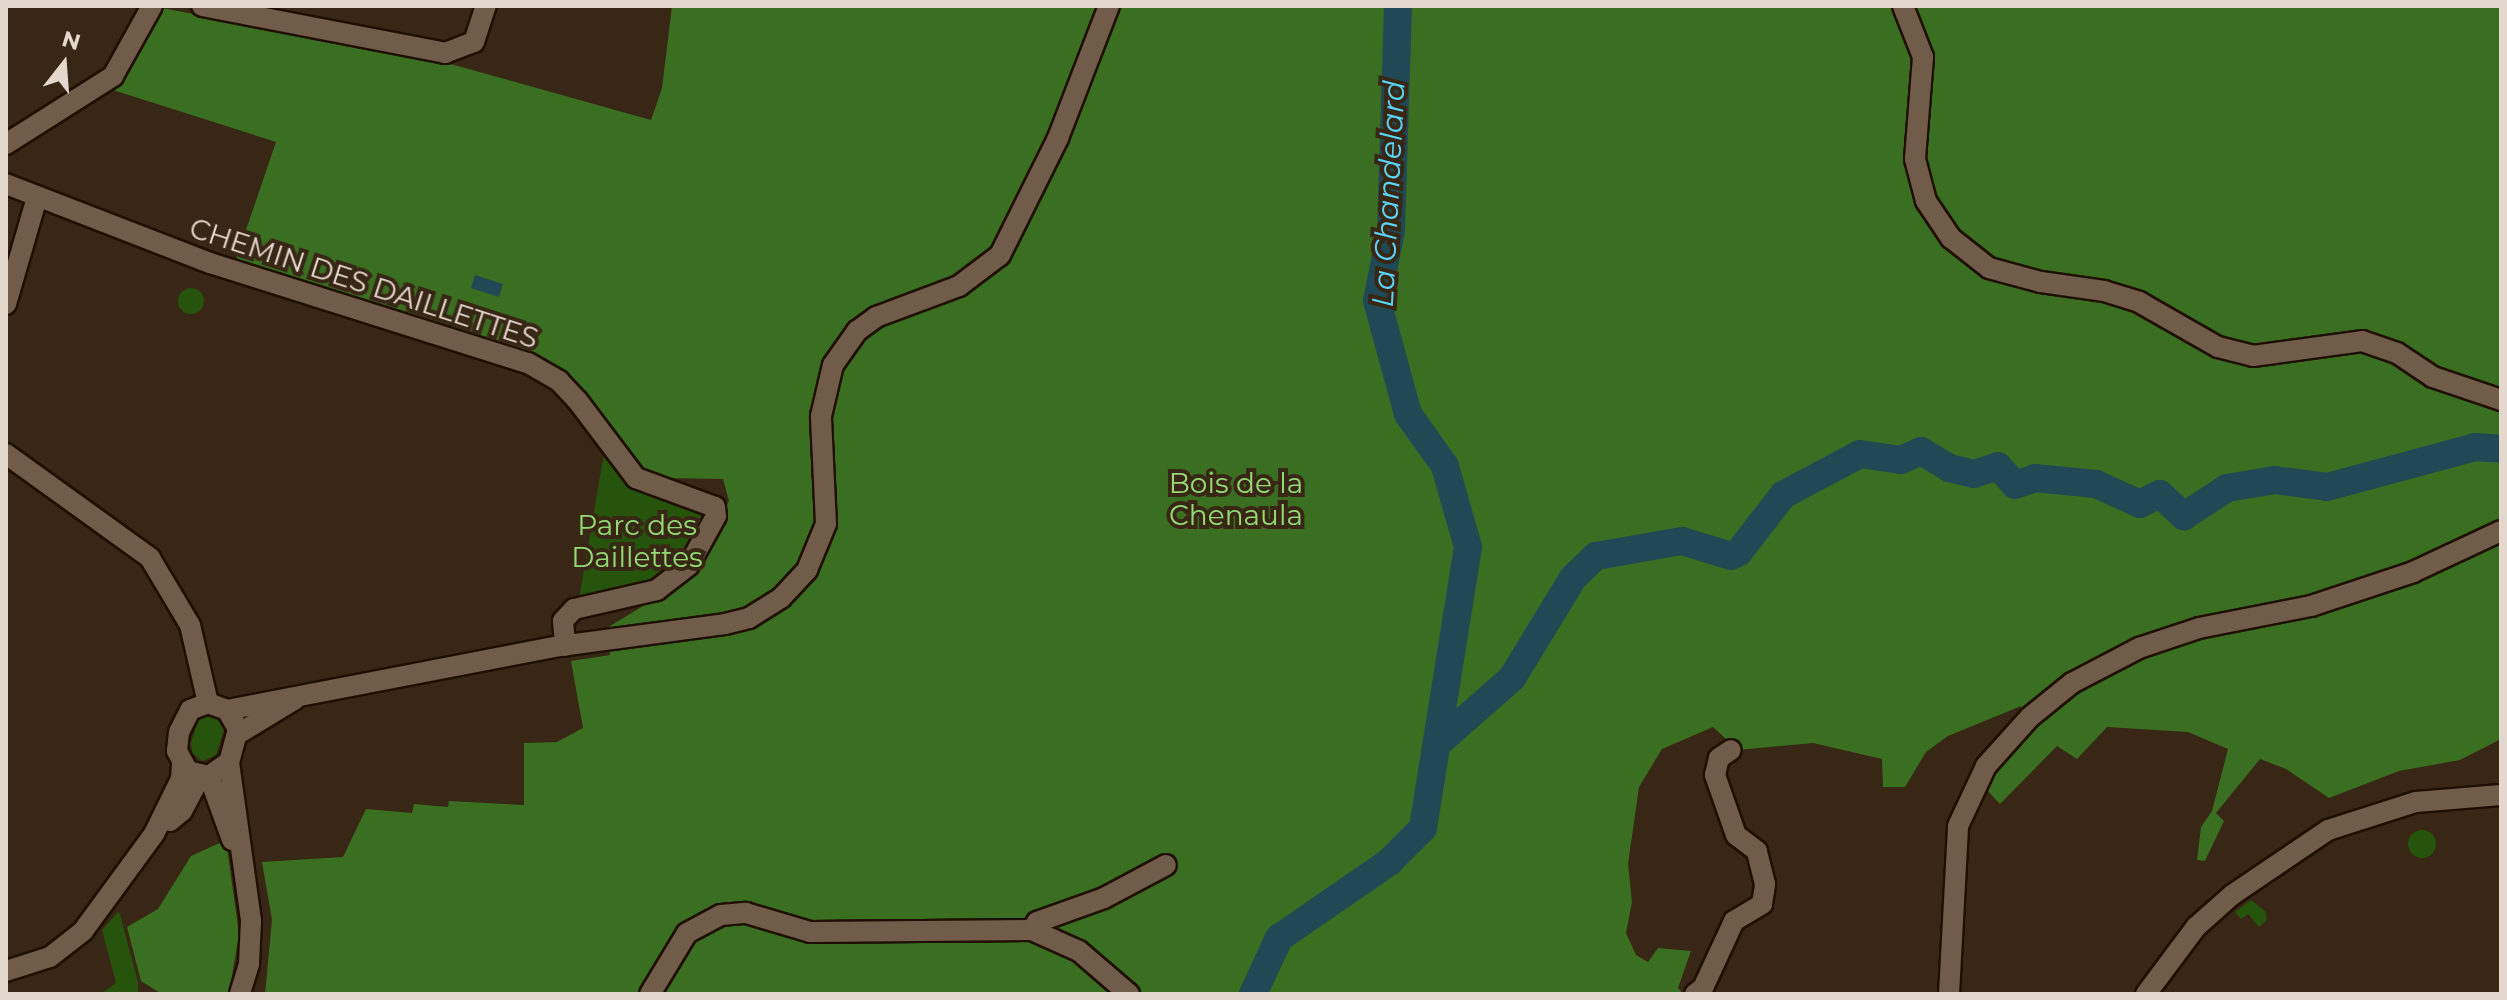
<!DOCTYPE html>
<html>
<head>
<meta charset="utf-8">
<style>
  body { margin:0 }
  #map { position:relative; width:2507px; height:1000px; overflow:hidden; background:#382714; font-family:Montserrat,sans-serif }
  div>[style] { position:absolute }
  .green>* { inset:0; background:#26540c }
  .round { border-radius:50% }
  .forest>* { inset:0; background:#3a6e21 }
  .water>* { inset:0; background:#214955 }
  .river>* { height:28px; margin:-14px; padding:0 14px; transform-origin:14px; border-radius:14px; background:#214955 }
  .roads { filter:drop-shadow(2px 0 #1f0f01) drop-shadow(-2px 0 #1f0f01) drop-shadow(0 2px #1f0f01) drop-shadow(0 -2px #1f0f01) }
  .minor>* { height:20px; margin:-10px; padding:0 10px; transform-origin:10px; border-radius:10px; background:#705c48 }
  span { translate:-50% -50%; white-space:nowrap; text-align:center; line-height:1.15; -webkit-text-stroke:8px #382714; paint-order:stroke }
  .street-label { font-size:28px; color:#e3d8cd }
  .park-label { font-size:28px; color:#93da75 }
  .water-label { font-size:30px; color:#59d7fd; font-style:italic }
  .frame { position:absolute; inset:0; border:8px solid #e3d8cd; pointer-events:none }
  .north { position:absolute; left:24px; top:24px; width:80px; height:80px; -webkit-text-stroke:6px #382714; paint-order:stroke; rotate:17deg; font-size:22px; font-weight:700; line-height:32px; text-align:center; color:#e3d8cd }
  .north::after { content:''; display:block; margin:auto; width:28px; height:36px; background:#e3d8cd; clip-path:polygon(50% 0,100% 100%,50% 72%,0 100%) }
</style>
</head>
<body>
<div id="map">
  <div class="green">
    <div class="round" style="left:178px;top:288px;width:26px;height:26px"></div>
    <div style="clip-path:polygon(604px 453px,632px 485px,659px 500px,710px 508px,703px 538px,657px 584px,579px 599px)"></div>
    <div style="clip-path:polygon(207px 716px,218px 718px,224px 729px,216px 755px,202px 761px,192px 753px,191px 743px,198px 721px)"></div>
    <div class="round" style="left:2408px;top:830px;width:28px;height:28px"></div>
    <div style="clip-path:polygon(2251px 900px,2265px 911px,2267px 920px,2259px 927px,2248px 914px,2241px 919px,2235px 912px)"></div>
    <div style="clip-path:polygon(119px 911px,138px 982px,138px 994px,101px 994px,116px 983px,102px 930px)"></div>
  </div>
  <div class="forest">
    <div style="clip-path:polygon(672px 6px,2501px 6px,2501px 739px,2460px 760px,2399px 771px,2329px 798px,2286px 769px,2260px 759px,2216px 813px,2224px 821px,2205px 861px,2197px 860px,2201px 827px,2212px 811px,2228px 749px,2188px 732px,2107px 727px,2077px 759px,2057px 746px,2000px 804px,1986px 789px,2016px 746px,2021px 706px,1948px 736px,1926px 752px,1905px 787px,1883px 787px,1882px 759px,1813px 743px,1738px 750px,1713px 727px,1662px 749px,1639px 787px,1628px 864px,1632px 902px,1626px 933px,1636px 955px,1648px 962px,1658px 948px,1691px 951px,1678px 988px,1683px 994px,265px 994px,272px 920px,262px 862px,343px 857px,366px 809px,412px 813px,414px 804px,448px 807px,449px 801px,524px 805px,524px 743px,557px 742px,583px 728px,571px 661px,610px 655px,607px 628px,692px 576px,729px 501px,723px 479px,664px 478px,639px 469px,562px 369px,528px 353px,235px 262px,276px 142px,113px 90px,156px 7px,422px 56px,651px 120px,662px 88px)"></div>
    <div style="clip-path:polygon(226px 840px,239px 934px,229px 994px,162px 994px,141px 981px,127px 927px,158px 909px,191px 856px)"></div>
  </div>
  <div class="water">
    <div style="clip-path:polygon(475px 275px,503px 284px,499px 297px,471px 288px)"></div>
  </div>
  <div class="river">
    <div style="left:1437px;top:744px;width:100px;rotate:-41.3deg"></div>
    <div style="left:1512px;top:678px;width:117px;rotate:-58.6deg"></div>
    <div style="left:1573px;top:578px;width:32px;rotate:-44deg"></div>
    <div style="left:1596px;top:556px;width:87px;rotate:-9.9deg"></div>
    <div style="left:1682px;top:541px;width:51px;rotate:17deg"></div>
    <div style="left:1731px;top:556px;width:9px;rotate:-27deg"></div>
    <div style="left:1739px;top:552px;width:72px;rotate:-52.3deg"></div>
    <div style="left:1783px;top:495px;width:87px;rotate:-28deg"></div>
    <div style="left:1860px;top:454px;width:41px;rotate:8.3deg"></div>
    <div style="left:1901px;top:460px;width:22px;rotate:-24deg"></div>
    <div style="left:1921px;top:451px;width:33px;rotate:31deg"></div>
    <div style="left:1949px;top:468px;width:26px;rotate:13deg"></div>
    <div style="left:1974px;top:474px;width:25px;rotate:-18deg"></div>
    <div style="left:1998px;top:466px;width:25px;rotate:48deg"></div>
    <div style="left:2015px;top:485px;width:21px;rotate:-19deg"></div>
    <div style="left:2035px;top:478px;width:61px;rotate:5.6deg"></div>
    <div style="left:2096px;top:484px;width:48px;rotate:24.4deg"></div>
    <div style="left:2140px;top:504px;width:22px;rotate:-27deg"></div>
    <div style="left:2160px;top:494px;width:33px;rotate:43deg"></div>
    <div style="left:2184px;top:516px;width:51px;rotate:-33.1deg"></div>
    <div style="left:2227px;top:488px;width:49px;rotate:-9.5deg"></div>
    <div style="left:2275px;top:480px;width:52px;rotate:7.7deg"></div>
    <div style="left:2327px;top:487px;width:153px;rotate:-15.1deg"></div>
    <div style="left:2475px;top:447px;width:26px;rotate:4deg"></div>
    <div style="left:1253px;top:994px;width:62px;rotate:-65.1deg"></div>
    <div style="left:1279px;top:938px;width:134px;rotate:-34.6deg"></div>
    <div style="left:1389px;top:862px;width:48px;rotate:-45deg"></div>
    <div style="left:1423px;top:828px;width:285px;rotate:-80.9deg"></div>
    <div style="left:1468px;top:547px;width:84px;rotate:-105.9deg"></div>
    <div style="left:1445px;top:466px;width:64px;rotate:-125.4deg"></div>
    <div style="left:1408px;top:414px;width:117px;rotate:-105.3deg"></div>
    <div style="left:1377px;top:301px;width:72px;rotate:-78.8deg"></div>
    <div style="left:1391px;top:230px;width:224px;rotate:-88.2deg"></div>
  </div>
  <div class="roads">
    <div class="minor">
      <div style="left:202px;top:6px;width:248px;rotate:10.9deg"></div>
      <div style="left:445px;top:53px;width:31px;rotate:-21deg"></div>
      <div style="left:474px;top:42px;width:38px;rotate:-72deg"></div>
      <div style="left:1903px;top:6px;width:55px;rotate:68.6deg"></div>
      <div style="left:1923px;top:57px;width:102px;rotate:94.5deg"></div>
      <div style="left:1915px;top:159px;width:43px;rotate:75.3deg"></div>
      <div style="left:1926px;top:201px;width:45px;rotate:56deg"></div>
      <div style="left:1951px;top:238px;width:48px;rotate:38.3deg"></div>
      <div style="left:1989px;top:268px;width:54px;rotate:15.1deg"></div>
      <div style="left:2041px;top:282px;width:64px;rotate:8.1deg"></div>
      <div style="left:2104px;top:291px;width:37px;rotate:17deg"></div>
      <div style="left:2139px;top:302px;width:91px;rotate:29.7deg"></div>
      <div style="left:2218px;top:347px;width:36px;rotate:14deg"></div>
      <div style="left:2253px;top:356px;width:110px;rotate:-7.8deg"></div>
      <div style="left:2362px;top:341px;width:37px;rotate:19deg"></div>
      <div style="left:2397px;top:353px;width:43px;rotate:33.7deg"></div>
      <div style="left:2433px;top:377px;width:72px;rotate:18.7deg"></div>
      <div style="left:6px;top:144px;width:127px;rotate:-32.4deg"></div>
      <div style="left:113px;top:76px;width:80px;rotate:-60.9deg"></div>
      <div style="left:6px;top:184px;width:219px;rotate:21.2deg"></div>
      <div style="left:210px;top:263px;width:333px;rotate:17.5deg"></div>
      <div style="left:528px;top:363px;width:36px;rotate:30deg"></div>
      <div style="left:559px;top:381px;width:26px;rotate:47deg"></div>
      <div style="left:577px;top:400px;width:98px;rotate:52.9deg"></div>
      <div style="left:636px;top:478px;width:84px;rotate:20.2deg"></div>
      <div style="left:715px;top:507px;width:9px;rotate:84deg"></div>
      <div style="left:716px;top:516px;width:56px;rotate:118.9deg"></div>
      <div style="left:689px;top:565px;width:41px;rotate:142deg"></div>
      <div style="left:657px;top:590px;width:85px;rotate:167.1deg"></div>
      <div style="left:574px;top:609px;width:16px;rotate:133deg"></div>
      <div style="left:563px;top:621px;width:25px;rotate:85deg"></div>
      <div style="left:6px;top:304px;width:111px;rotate:-73.8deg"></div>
      <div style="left:6px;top:454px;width:178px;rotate:35.8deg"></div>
      <div style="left:150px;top:558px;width:78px;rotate:59.2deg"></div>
      <div style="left:190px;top:625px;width:80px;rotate:77deg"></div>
      <div style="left:208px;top:703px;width:20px;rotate:20deg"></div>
      <div style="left:227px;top:710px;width:22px;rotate:60deg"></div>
      <div style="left:238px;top:729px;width:34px;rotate:105deg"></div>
      <div style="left:229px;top:762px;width:24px;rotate:145deg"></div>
      <div style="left:209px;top:776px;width:22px;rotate:-167deg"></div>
      <div style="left:188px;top:771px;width:23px;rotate:-119deg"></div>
      <div style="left:177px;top:751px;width:19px;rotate:-84deg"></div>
      <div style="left:179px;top:732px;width:25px;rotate:-63deg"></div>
      <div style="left:190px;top:710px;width:19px;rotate:-21deg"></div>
      <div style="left:227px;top:710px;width:339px;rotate:-10.9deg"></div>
      <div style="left:560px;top:646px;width:166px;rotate:-7.6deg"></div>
      <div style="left:725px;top:624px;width:25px;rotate:-14deg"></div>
      <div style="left:749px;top:618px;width:38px;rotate:-32deg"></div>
      <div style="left:781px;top:598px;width:38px;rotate:-47deg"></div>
      <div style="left:807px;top:570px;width:50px;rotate:-67.6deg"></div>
      <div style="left:826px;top:524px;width:108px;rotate:-92.7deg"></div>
      <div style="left:821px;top:416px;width:52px;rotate:-76.8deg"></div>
      <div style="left:833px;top:365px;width:42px;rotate:-54.8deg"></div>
      <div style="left:857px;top:331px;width:24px;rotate:-36deg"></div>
      <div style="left:876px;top:317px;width:89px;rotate:-20.5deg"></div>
      <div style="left:959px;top:286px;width:51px;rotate:-37.1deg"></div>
      <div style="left:1000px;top:255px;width:131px;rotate:-63.6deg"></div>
      <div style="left:1058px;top:138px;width:142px;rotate:-68.9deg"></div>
      <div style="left:238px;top:734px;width:66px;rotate:-31.3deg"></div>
      <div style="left:229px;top:762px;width:161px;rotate:82.1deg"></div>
      <div style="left:251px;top:921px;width:43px;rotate:92.7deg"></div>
      <div style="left:249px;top:964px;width:31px;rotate:107deg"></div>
      <div style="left:209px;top:776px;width:68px;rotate:70.2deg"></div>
      <div style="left:170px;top:821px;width:16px;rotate:-40deg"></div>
      <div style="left:182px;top:811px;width:41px;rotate:-62.2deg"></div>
      <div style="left:1032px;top:930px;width:9px;rotate:-58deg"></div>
      <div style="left:1037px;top:922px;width:71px;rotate:-19.7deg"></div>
      <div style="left:1104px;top:898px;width:70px;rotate:-28deg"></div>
      <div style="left:6px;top:971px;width:46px;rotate:-17.7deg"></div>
      <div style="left:50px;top:957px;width:42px;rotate:-38.2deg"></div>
      <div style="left:83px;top:931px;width:120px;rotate:-53.8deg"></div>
      <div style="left:154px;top:834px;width:61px;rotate:-63.9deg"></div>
      <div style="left:181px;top:779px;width:13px;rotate:-86deg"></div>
      <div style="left:650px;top:994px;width:71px;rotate:-58.8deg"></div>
      <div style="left:687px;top:933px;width:38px;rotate:-28deg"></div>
      <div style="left:721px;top:915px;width:25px;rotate:-5deg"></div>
      <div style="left:746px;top:913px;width:67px;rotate:16.5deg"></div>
      <div style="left:810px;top:932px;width:222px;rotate:-0.5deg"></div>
      <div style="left:1032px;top:930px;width:51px;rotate:24.1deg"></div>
      <div style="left:1079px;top:951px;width:66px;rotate:40.7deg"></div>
      <div style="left:1695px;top:994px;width:10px;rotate:-37deg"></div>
      <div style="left:1703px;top:988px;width:74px;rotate:-65.2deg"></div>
      <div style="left:1734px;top:921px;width:33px;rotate:-31deg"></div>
      <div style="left:1762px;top:904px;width:20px;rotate:-81deg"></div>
      <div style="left:1765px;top:884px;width:34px;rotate:-104deg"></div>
      <div style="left:1757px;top:851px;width:26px;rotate:-143deg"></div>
      <div style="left:1736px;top:835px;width:64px;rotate:-109.3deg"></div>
      <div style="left:1715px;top:775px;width:17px;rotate:-77deg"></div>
      <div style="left:1719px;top:758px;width:14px;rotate:-34deg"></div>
      <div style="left:1949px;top:994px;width:168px;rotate:-86.9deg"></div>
      <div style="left:1958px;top:826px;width:66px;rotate:-65deg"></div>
      <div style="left:1986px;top:766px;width:66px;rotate:-48.1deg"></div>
      <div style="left:2030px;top:717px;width:54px;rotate:-39deg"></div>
      <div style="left:2072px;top:683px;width:76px;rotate:-27.6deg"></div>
      <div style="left:2139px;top:648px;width:63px;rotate:-18.4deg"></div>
      <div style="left:2199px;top:628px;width:114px;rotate:-11.1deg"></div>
      <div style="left:2311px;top:606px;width:108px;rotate:-18.4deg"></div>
      <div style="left:2413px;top:572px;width:97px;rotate:-25deg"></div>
      <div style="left:2146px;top:994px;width:84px;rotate:-53.3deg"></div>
      <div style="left:2196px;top:927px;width:48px;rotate:-41.6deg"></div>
      <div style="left:2232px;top:895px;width:116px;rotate:-34.1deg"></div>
      <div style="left:2328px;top:830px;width:92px;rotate:-17.7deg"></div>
      <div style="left:2416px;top:802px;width:85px;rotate:-4.7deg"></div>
    </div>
  </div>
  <div class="street-label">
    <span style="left:364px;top:283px;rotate:18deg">CHEMIN DES DAILLETTES</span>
  </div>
  <div class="park-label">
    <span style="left:1236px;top:499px">Bois de la<br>Chenaula</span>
    <span style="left:637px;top:541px">Parc des<br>Daillettes</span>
  </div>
  <div class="water-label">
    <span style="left:1389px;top:194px;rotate:-87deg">La Chandelard</span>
  </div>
  <div class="frame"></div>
  <div class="north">N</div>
</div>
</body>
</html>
